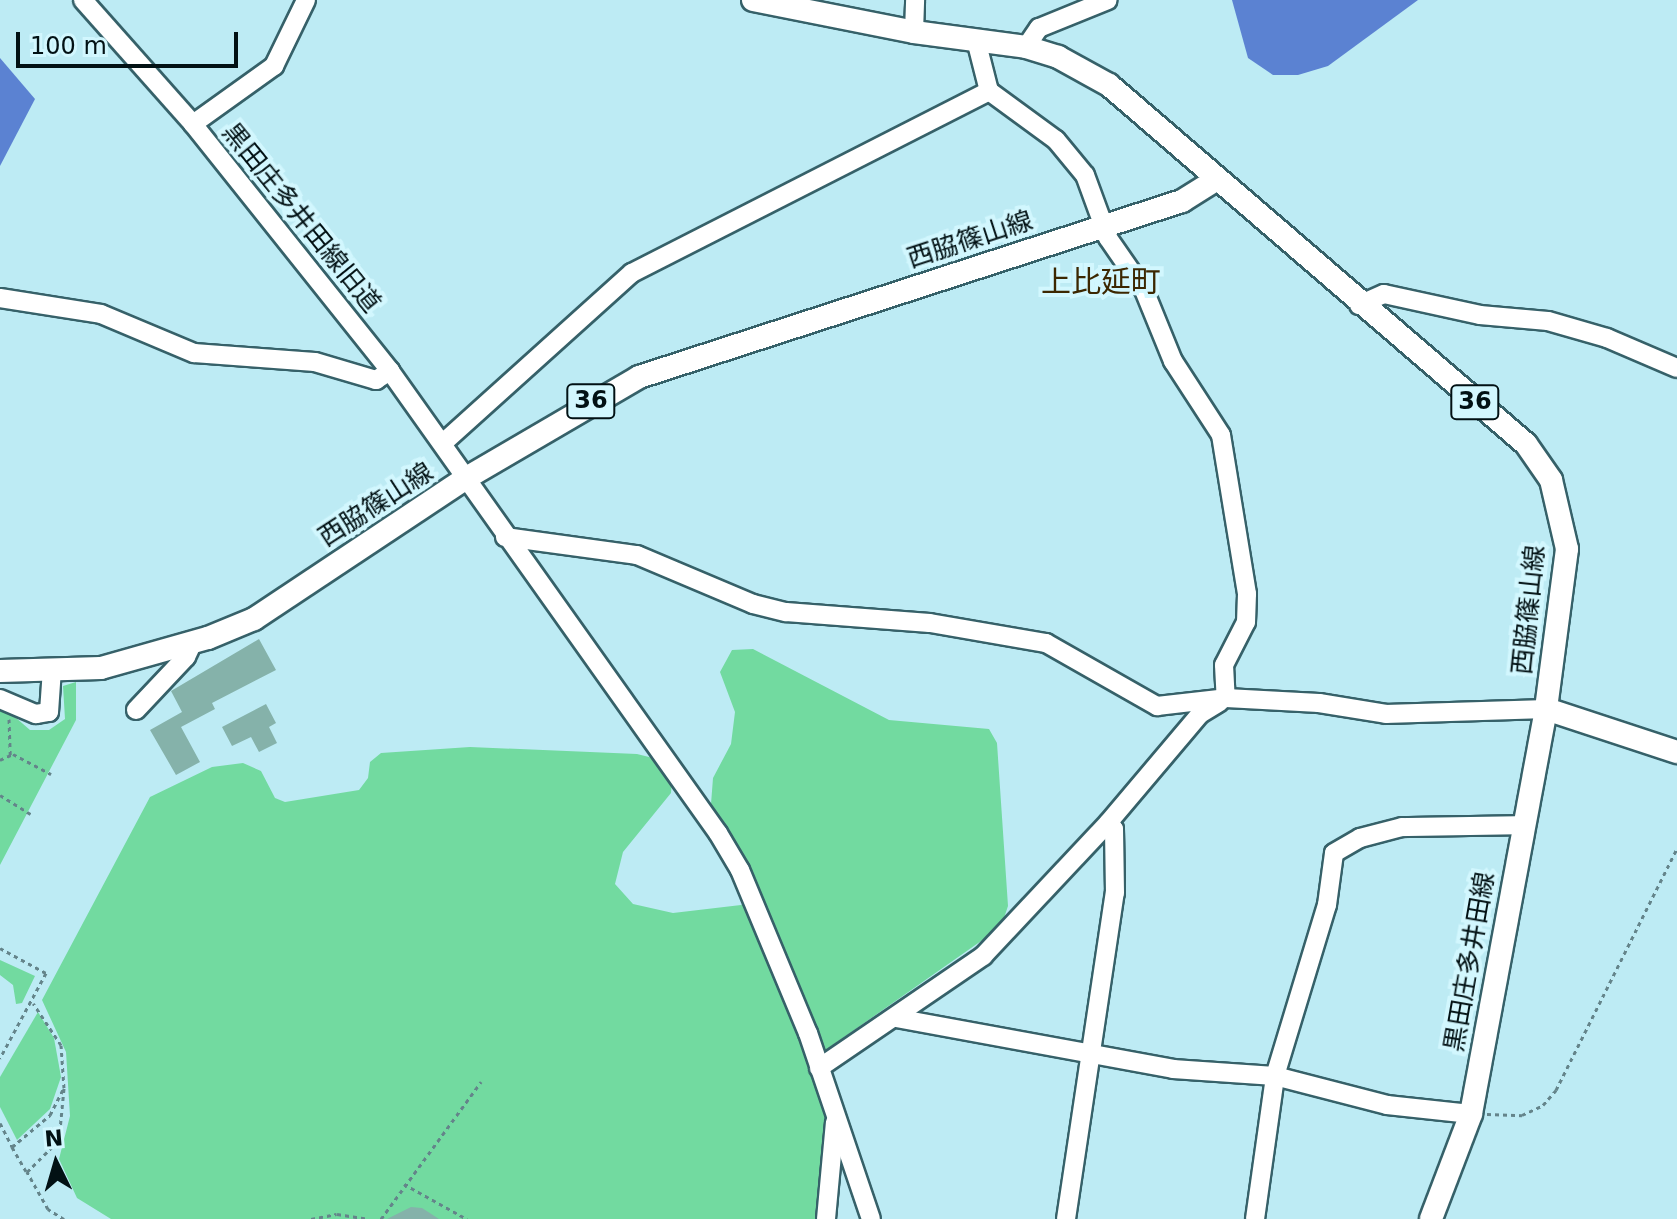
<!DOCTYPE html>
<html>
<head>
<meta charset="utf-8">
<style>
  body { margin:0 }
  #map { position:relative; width:1677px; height:1219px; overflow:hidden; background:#bdebf4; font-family:"DejaVu Sans","Noto Sans JP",sans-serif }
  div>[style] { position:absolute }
  .green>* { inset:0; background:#72daa0 }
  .water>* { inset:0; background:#5b82d2 }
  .building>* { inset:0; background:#85b2aa }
  .path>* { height:3px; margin-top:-1.5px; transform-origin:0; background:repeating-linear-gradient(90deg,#64848a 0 4px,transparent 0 8px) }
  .roads { filter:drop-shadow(2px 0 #366169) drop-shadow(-2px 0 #366169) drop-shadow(0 2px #366169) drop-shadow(0 -2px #366169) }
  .minor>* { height:18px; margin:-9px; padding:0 9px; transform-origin:9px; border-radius:9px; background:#fff }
  .major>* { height:22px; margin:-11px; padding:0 11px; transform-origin:11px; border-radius:11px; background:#fff }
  span { translate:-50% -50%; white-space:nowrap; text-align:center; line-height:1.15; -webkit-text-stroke:8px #d2f7fe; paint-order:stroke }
  .shield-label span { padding:2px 6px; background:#d2f7fe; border:2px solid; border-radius:6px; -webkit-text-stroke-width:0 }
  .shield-label { font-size:24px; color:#021114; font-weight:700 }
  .street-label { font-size:26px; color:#021114 }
  .quarter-label { font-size:30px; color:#3c2701 }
  .north { position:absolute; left:16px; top:1123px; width:80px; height:80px; -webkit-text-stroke:6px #d2f7fe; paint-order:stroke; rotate:355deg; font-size:22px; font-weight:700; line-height:32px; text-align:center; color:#021114 }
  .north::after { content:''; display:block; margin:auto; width:28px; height:36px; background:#021114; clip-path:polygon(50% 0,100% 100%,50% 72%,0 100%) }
  .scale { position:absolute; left:16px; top:32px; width:222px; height:36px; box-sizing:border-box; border:4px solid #021114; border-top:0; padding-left:10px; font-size:24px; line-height:28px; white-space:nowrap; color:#021114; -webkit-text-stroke:6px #d2f7fe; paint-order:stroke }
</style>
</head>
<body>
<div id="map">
  <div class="green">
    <div style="clip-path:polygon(753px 649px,889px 720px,989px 729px,997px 743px,1008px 906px,1001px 927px,810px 1061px,827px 1123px,819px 1219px,111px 1219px,77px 1198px,59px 1159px,70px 1116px,66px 1052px,42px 1000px,150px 797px,212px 767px,243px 763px,261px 771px,275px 798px,285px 802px,359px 790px,368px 778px,370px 762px,381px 753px,470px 747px,637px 754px,657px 759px,672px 780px,671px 793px,623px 852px,615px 884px,633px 904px,673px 913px,741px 905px,759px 891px,711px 804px,713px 778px,731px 744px,735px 712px,720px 672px,732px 650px)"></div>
    <div style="clip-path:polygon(76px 682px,76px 720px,0 865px,0 704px,30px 730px,49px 730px,65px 719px,63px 686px)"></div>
    <div style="clip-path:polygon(0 960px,35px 976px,22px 1003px,16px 1004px,13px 985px,0 975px)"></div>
    <div style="clip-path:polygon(38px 1012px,54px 1038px,61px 1077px,50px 1109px,17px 1140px,0 1107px,0 1077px)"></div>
  </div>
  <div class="water">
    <div style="clip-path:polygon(1232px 0,1418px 0,1328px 66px,1298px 75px,1273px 75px,1248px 58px)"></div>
    <div style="clip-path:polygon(0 58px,35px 99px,0 166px)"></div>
  </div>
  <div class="building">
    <div style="clip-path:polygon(259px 639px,276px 670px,212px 703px,215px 709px,181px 727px,200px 762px,176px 775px,150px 730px,182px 712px,171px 691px)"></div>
    <div style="clip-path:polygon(266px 704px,276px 723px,269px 727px,277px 743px,259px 752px,251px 737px,232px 746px,222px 727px)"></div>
    <div style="clip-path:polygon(411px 1207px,422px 1208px,439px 1219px,387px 1219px)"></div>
  </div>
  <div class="path">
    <div style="left:9px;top:719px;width:36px;rotate:88deg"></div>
    <div style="left:0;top:760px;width:14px;rotate:-25deg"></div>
    <div style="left:13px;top:754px;width:43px;rotate:27.8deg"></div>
    <div style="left:0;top:795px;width:36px;rotate:32deg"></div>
    <div style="left:0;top:948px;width:52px;rotate:28.5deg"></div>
    <div style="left:46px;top:973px;width:97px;rotate:118.4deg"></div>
    <div style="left:1487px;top:1114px;width:35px;rotate:2deg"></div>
    <div style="left:1522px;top:1115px;width:23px;rotate:-25deg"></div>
    <div style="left:1543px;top:1105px;width:20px;rotate:-49deg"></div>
    <div style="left:1556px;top:1090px;width:271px;rotate:-63.4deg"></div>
    <div style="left:0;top:1123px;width:27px;rotate:63deg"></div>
    <div style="left:12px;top:1147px;width:50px;rotate:-40.1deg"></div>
    <div style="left:50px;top:1115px;width:30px;rotate:-63deg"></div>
    <div style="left:64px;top:1088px;width:43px;rotate:-94deg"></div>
    <div style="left:61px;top:1045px;width:50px;rotate:-123.7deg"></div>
    <div style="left:12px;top:1147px;width:28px;rotate:60deg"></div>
    <div style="left:404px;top:1184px;width:72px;rotate:29.1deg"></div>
    <div style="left:64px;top:1219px;width:19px;rotate:-148deg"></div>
    <div style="left:48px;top:1209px;width:43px;rotate:-119.6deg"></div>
    <div style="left:27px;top:1172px;width:45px;rotate:-45deg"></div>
    <div style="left:59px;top:1140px;width:52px;rotate:-84.5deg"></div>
    <div style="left:311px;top:1219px;width:26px;rotate:-11deg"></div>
    <div style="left:337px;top:1214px;width:31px;rotate:9deg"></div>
    <div style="left:381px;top:1219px;width:170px;rotate:-53.9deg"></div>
  </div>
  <div class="roads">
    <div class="minor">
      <div style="left:83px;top:0;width:166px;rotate:48.4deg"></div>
      <div style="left:193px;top:124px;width:316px;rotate:51.4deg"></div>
      <div style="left:390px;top:371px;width:567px;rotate:54.63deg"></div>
      <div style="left:718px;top:833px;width:43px;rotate:59.3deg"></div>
      <div style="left:740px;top:870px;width:177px;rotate:67.4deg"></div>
      <div style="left:808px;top:1033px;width:196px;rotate:71.3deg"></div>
      <div style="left:914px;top:32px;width:32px;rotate:-88deg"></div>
      <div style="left:976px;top:40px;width:53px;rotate:75.7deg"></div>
      <div style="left:989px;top:91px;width:83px;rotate:36.2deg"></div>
      <div style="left:1056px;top:140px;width:45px;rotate:50.4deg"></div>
      <div style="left:1085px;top:175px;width:67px;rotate:69.9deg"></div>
      <div style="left:1108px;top:238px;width:63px;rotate:55.3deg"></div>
      <div style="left:1144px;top:290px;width:77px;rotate:67.8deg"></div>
      <div style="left:1173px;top:361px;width:88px;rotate:57deg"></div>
      <div style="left:1221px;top:435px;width:161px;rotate:80.7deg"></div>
      <div style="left:1247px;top:594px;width:28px;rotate:92deg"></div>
      <div style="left:1246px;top:622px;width:48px;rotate:117.1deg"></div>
      <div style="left:1224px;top:665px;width:33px;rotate:87deg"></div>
      <div style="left:1026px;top:47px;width:23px;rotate:-56deg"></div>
      <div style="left:1039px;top:28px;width:74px;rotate:-22.1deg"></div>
      <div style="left:193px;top:124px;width:100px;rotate:-35.6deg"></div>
      <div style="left:274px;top:66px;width:73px;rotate:-64.1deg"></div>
      <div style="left:0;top:298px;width:102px;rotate:9deg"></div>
      <div style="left:101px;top:314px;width:101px;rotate:22.8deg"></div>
      <div style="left:194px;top:353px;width:121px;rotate:4.3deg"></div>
      <div style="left:315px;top:362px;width:64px;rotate:16.4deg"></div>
      <div style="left:376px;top:380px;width:17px;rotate:-33deg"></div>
      <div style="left:1359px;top:305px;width:27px;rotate:-24deg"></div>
      <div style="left:1384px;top:294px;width:98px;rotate:12.3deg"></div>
      <div style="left:1480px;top:315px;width:68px;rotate:5deg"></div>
      <div style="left:1548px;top:321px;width:61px;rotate:16.1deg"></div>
      <div style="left:1607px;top:338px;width:76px;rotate:23.2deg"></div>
      <div style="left:443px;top:443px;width:254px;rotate:-42deg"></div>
      <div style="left:632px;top:273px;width:401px;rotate:-27deg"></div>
      <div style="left:505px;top:537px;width:133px;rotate:7.8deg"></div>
      <div style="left:637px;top:555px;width:126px;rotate:22.9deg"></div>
      <div style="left:753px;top:604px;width:34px;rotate:14deg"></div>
      <div style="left:786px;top:612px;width:144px;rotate:4.4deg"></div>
      <div style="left:930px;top:623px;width:118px;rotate:9.8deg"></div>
      <div style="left:1046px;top:643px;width:128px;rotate:29.6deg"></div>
      <div style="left:1157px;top:706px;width:69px;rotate:-6.6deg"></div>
      <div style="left:1226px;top:698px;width:93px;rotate:3.1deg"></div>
      <div style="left:1319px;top:703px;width:68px;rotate:9.3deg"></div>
      <div style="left:1386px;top:714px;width:160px;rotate:-1.8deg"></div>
      <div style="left:0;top:699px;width:39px;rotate:23deg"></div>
      <div style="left:36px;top:714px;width:13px;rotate:-9deg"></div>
      <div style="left:49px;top:712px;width:39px;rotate:-86deg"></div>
      <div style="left:136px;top:710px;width:73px;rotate:-46.7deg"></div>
      <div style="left:186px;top:657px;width:14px;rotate:-65deg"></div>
      <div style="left:896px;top:1018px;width:282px;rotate:10.4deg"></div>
      <div style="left:1173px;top:1069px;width:102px;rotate:3.9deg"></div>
      <div style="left:1275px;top:1076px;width:116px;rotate:14.5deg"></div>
      <div style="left:1387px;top:1105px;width:84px;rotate:6.1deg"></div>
      <div style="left:819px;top:1068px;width:199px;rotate:-34.3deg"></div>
      <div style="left:983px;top:956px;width:183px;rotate:-46.8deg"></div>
      <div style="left:1108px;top:823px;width:143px;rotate:-49.8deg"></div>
      <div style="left:1200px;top:714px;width:23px;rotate:-31deg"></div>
      <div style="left:826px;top:1219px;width:97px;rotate:-84.7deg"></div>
      <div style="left:1066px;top:1219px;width:330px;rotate:-81.5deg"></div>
      <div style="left:1115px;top:893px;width:64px;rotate:-90.9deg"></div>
      <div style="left:1114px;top:829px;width:8px;rotate:-135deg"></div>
      <div style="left:1255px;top:1219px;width:144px;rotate:-82deg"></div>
      <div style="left:1275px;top:1076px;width:179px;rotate:-73.1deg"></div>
      <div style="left:1327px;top:905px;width:52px;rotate:-82.3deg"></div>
      <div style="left:1334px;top:853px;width:30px;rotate:-30deg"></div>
      <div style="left:1360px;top:838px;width:43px;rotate:-14.7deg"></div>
      <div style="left:1402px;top:827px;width:121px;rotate:-0.9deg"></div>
    </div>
    <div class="major">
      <div style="left:753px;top:0;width:164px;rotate:11.2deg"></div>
      <div style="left:914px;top:32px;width:113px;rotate:7.6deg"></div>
      <div style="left:1026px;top:47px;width:34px;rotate:17deg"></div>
      <div style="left:1058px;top:57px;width:58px;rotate:28.8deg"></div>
      <div style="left:1109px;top:85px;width:550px;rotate:40.73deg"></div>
      <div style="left:1526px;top:444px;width:44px;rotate:55.2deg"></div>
      <div style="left:1551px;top:480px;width:71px;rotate:76.9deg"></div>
      <div style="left:1567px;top:549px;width:161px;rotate:97.5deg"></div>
      <div style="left:1546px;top:709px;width:412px;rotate:100.5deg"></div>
      <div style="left:1471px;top:1114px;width:112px;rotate:110.9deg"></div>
      <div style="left:0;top:671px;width:101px;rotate:-1.7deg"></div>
      <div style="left:101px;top:668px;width:111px;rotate:-15.7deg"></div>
      <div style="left:208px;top:638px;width:50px;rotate:-22.4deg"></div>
      <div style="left:254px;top:619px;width:251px;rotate:-33.6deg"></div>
      <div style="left:463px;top:480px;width:204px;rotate:-30.3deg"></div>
      <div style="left:639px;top:377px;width:571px;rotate:-17.96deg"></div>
      <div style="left:1182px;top:201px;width:39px;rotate:-32deg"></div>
      <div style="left:1546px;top:709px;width:138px;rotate:18.2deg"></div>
    </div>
  </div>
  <div class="shield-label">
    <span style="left:591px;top:401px">36</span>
    <span style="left:1475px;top:402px">36</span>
  </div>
  <div class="street-label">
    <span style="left:301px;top:218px;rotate:51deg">黒田庄多井田線旧道</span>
    <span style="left:970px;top:240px;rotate:-18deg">西脇篠山線</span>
    <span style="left:376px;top:505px;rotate:-33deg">西脇篠山線</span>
    <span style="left:1529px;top:610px;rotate:-84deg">西脇篠山線</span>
    <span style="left:1470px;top:962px;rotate:-80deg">黒田庄多井田線</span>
  </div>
  <div class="quarter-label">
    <span style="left:1101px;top:282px">上比延町</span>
  </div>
  <div class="north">N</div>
  <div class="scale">100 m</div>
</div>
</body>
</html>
